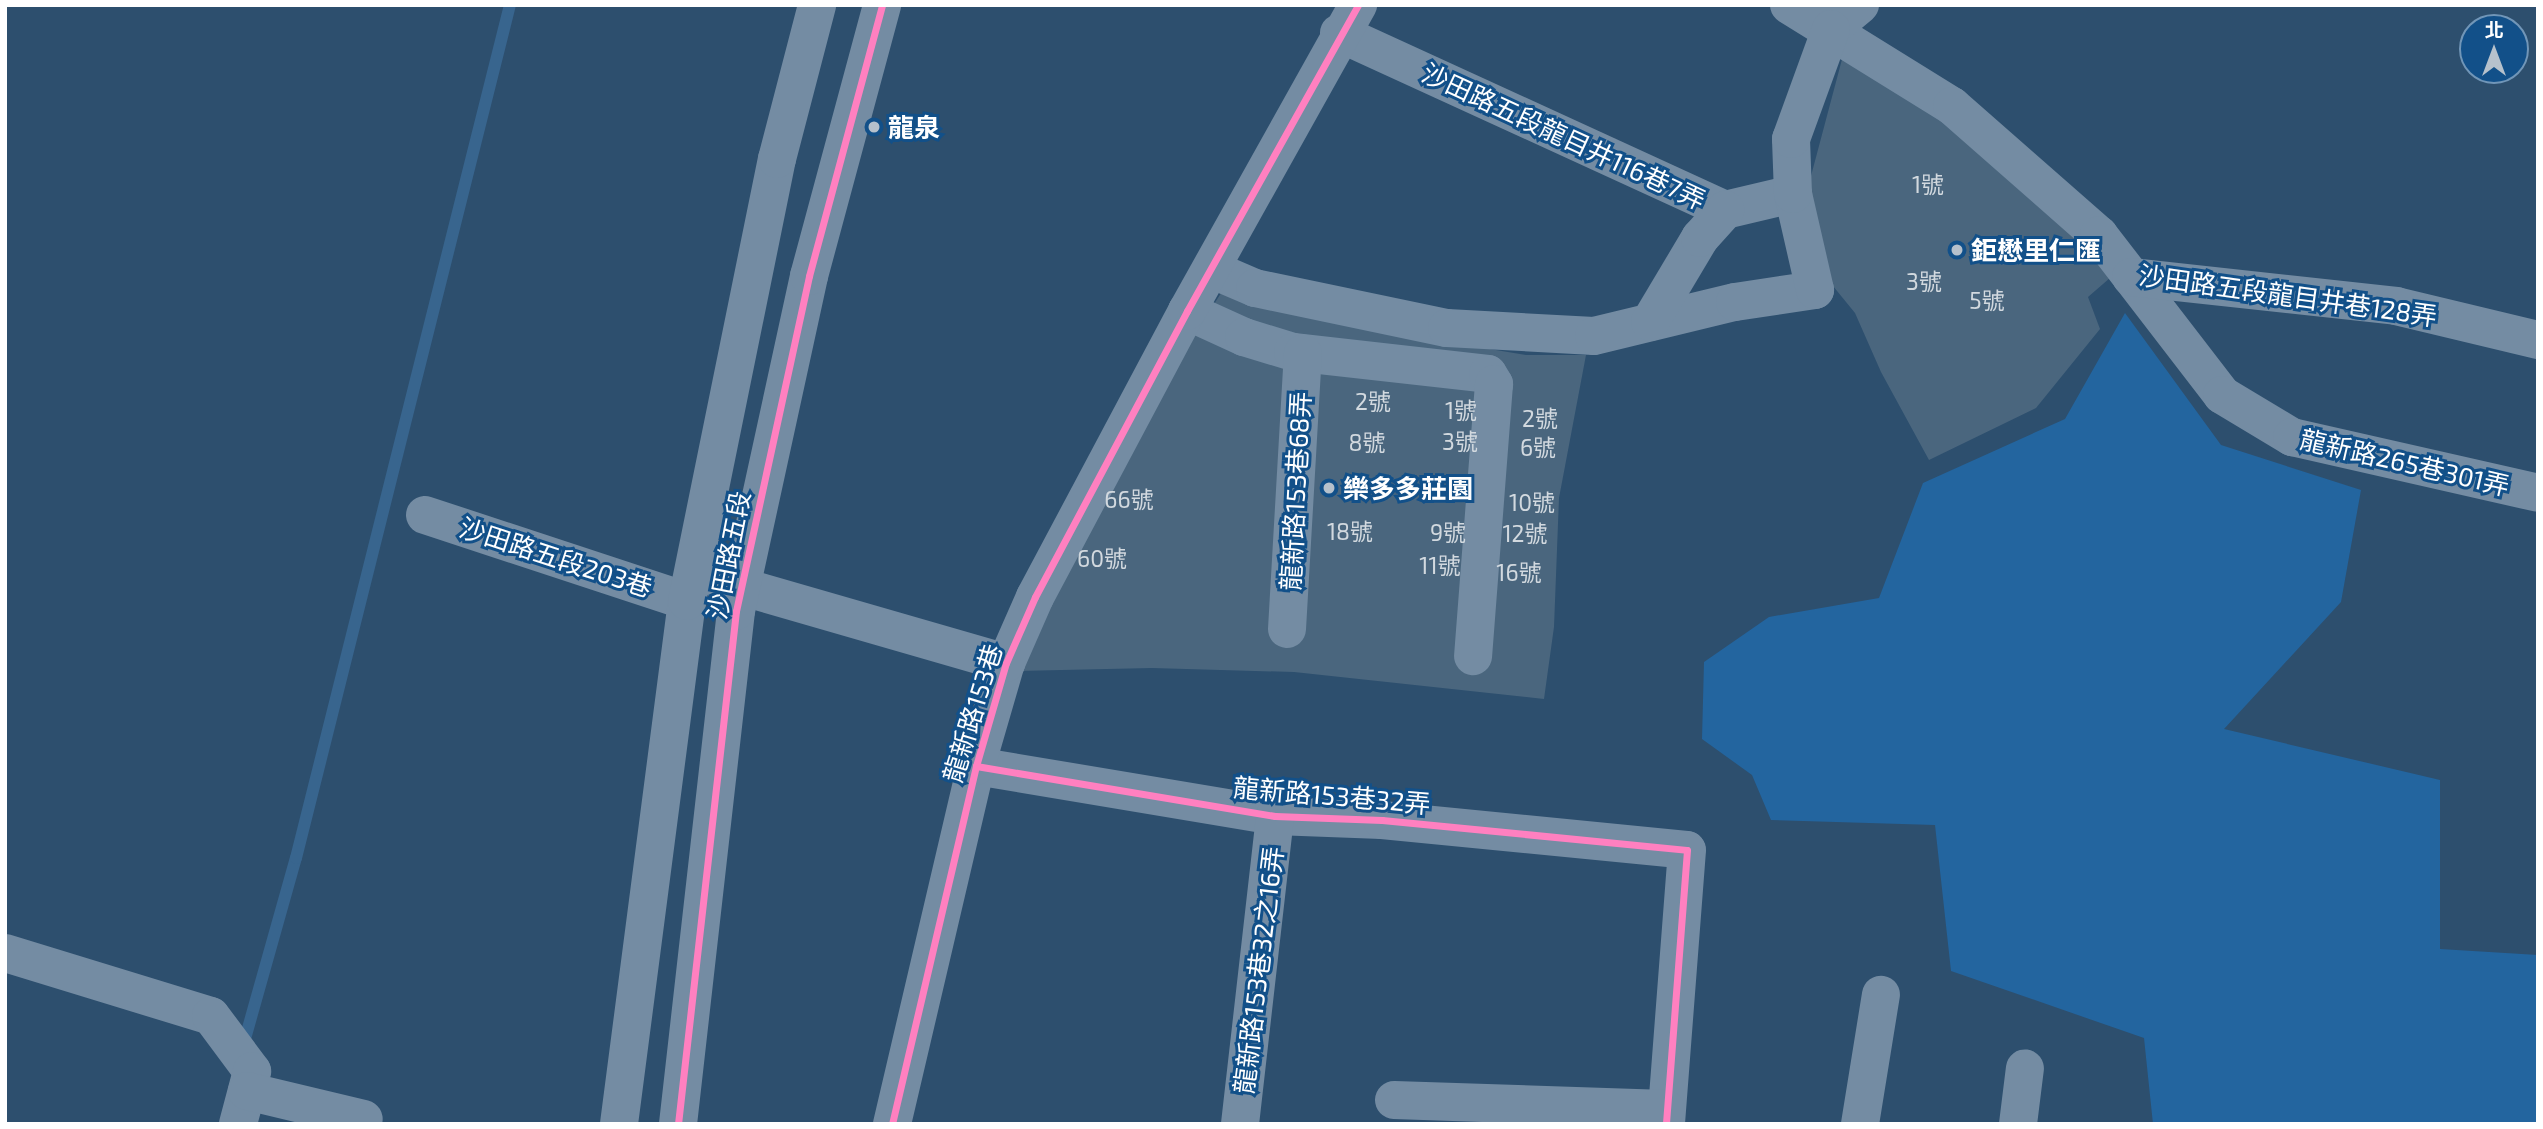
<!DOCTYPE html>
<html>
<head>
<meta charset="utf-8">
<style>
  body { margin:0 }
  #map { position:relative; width:2543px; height:1129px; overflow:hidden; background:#2d4f6e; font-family:"Exo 2","Noto Sans TC",sans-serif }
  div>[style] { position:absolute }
  .green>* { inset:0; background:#23659f }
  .stream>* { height:12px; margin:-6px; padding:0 6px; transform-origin:6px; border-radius:6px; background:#38658e }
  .building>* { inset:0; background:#4a667e }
  .minor>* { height:38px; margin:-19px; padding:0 19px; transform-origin:19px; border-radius:19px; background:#748ca3 }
  .cycleway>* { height:7px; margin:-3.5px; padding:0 3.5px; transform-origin:3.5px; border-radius:3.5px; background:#ff80c0 }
  .dots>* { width:19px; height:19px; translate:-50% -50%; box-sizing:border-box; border:4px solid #125089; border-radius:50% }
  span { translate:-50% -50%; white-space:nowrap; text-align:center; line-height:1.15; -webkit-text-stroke:6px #125089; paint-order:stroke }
  .number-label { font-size:23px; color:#d2d9df }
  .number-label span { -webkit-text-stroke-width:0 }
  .poi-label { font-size:26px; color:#fff; font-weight:700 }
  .left { translate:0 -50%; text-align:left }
  .street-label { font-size:26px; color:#fff }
  .frame { position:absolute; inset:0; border:7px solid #fff; pointer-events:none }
  .north { position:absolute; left:2459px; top:14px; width:70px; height:70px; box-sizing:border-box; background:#125089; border:2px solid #7196b8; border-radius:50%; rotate:0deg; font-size:19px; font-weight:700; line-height:28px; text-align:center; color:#fff }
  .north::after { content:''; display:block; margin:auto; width:24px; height:32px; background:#b6c1cc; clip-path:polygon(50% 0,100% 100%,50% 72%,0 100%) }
</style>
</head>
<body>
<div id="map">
  <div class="green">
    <div style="clip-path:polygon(2125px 313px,2221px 445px,2361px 490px,2341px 602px,2224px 729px,2440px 780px,2440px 949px,2538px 955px,2538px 1124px,2153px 1124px,2144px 1038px,1951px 971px,1935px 825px,1771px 820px,1752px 775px,1702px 739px,1704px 662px,1769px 617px,1879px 598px,1923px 483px,2065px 419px)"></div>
  </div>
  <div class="stream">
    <div style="left:243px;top:1046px;width:195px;rotate:-74.3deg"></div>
    <div style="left:296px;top:858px;width:879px;rotate:-75.92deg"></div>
  </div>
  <div class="building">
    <div style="clip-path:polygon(1845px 48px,1920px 99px,2118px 271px,2088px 297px,2100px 329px,2036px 408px,1929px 460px,1881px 372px,1855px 313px,1815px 264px,1807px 191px)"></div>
    <div style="clip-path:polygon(1223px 290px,1382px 331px,1526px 355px,1586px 355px,1559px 498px,1554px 627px,1544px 699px,1294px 672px,1152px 668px,1017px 671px,1102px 479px)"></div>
  </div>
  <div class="minor">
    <div style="left:1789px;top:5px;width:192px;rotate:31.8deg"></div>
    <div style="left:1952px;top:106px;width:196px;rotate:41.3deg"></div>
    <div style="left:2099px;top:235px;width:202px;rotate:52.4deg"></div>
    <div style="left:2222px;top:395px;width:82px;rotate:31deg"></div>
    <div style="left:2292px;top:437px;width:252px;rotate:12.8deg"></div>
    <div style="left:1831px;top:29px;width:38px;rotate:-40deg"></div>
    <div style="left:1339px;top:33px;width:425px;rotate:24.6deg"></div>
    <div style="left:1725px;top:210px;width:70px;rotate:-13.2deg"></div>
    <div style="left:1213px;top:270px;width:46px;rotate:23.2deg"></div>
    <div style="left:1255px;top:288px;width:196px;rotate:11.8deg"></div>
    <div style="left:1447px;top:328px;width:147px;rotate:3.1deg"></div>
    <div style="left:1594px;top:336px;width:145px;rotate:-13.6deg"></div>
    <div style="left:1735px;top:302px;width:81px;rotate:-8.5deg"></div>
    <div style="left:1815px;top:290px;width:98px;rotate:-102.9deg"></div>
    <div style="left:1793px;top:194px;width:55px;rotate:-92.1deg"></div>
    <div style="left:1791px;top:139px;width:117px;rotate:-70deg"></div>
    <div style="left:2131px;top:277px;width:267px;rotate:6.2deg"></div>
    <div style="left:2396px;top:306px;width:146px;rotate:13.5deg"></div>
    <div style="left:1187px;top:311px;width:63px;rotate:24.5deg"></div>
    <div style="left:1244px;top:337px;width:51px;rotate:17deg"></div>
    <div style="left:1293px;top:352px;width:196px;rotate:6.4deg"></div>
    <div style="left:1488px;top:374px;width:12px;rotate:59deg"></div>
    <div style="left:1494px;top:384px;width:273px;rotate:94.4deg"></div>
    <div style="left:1650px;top:322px;width:98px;rotate:-59.2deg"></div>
    <div style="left:1700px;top:238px;width:38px;rotate:-48deg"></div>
    <div style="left:425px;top:515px;width:276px;rotate:18.2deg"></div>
    <div style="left:719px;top:580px;width:299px;rotate:16.1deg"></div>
    <div style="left:1287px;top:629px;width:276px;rotate:-86.7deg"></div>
    <div style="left:976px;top:766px;width:303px;rotate:9.5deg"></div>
    <div style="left:1275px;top:816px;width:107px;rotate:2.1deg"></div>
    <div style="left:1382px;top:820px;width:306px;rotate:5.6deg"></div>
    <div style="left:1687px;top:850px;width:275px;rotate:94.4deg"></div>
    <div style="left:5px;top:953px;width:215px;rotate:17deg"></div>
    <div style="left:211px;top:1016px;width:69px;rotate:53.3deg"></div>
    <div style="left:252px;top:1071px;width:55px;rotate:104.8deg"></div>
    <div style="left:247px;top:1091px;width:120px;rotate:13.5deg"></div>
    <div style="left:1394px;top:1100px;width:272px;rotate:1.9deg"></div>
    <div style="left:619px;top:1124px;width:527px;rotate:-82.59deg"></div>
    <div style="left:687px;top:601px;width:451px;rotate:-78.5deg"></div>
    <div style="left:777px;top:159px;width:159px;rotate:-75.4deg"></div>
    <div style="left:678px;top:1124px;width:516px;rotate:-83.55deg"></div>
    <div style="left:736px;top:611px;width:343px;rotate:-77.7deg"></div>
    <div style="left:809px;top:276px;width:281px;rotate:-74.9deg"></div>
    <div style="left:892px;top:1124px;width:368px;rotate:-76.8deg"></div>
    <div style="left:976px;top:766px;width:107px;rotate:-73.8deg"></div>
    <div style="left:1006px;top:663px;width:72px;rotate:-66.3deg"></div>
    <div style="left:1035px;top:597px;width:324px;rotate:-62deg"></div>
    <div style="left:1187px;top:311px;width:351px;rotate:-60.8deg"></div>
    <div style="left:1240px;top:1124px;width:310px;rotate:-83.5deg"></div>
    <div style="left:1860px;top:1124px;width:131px;rotate:-80.8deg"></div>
    <div style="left:2018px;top:1124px;width:56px;rotate:-82.9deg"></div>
  </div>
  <div class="cycleway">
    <div style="left:976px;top:766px;width:303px;rotate:9.5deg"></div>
    <div style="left:1275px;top:816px;width:107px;rotate:2.1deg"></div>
    <div style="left:1382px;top:820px;width:306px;rotate:5.6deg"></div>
    <div style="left:1687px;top:850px;width:275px;rotate:94.4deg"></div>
    <div style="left:678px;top:1124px;width:516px;rotate:-83.55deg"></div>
    <div style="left:736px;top:611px;width:343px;rotate:-77.7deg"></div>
    <div style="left:809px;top:276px;width:281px;rotate:-74.9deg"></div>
    <div style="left:892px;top:1124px;width:368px;rotate:-76.8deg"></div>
    <div style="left:976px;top:766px;width:107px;rotate:-73.8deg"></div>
    <div style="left:1006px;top:663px;width:72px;rotate:-66.3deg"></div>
    <div style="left:1035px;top:597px;width:324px;rotate:-62deg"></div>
    <div style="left:1187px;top:311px;width:351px;rotate:-60.8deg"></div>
  </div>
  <div class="dots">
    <div style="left:874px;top:127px;background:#b6c1cc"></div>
    <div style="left:1957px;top:250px;background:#b6c1cc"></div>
    <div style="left:1329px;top:488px;background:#b6c1cc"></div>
  </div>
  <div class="number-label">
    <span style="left:1928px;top:184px">1號</span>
    <span style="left:1924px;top:281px">3號</span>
    <span style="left:1987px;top:300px">5號</span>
    <span style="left:1373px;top:401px">2號</span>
    <span style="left:1461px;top:410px">1號</span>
    <span style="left:1540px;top:418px">2號</span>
    <span style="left:1460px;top:441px">3號</span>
    <span style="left:1367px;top:442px">8號</span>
    <span style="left:1538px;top:447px">6號</span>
    <span style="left:1129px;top:499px">66號</span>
    <span style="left:1532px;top:502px">10號</span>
    <span style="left:1350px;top:531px">18號</span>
    <span style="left:1448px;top:532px">9號</span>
    <span style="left:1525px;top:533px">12號</span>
    <span style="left:1102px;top:558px">60號</span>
    <span style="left:1440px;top:565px">11號</span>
    <span style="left:1519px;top:572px">16號</span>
  </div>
  <div class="poi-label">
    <span class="left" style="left:888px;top:127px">龍泉</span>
    <span class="left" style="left:1971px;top:250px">鉅懋里仁匯</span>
    <span class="left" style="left:1343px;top:488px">樂多多莊園</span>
  </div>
  <div class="street-label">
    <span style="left:1564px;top:136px;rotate:25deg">沙田路五段龍目井116巷7弄</span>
    <span style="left:2288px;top:295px;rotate:8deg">沙田路五段龍目井巷128弄</span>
    <span style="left:2405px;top:462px;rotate:13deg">龍新路265巷301弄</span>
    <span style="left:1295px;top:491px;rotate:-87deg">龍新路153巷68弄</span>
    <span style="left:728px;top:555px;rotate:-79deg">沙田路五段</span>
    <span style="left:556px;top:557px;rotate:18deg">沙田路五段203巷</span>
    <span style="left:972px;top:713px;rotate:-73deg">龍新路153巷</span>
    <span style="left:1332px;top:795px;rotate:5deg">龍新路153巷32弄</span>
    <span style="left:1258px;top:970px;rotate:-83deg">龍新路153巷32之16弄</span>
  </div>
  <div class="frame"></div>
  <div class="north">北</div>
</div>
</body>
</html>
